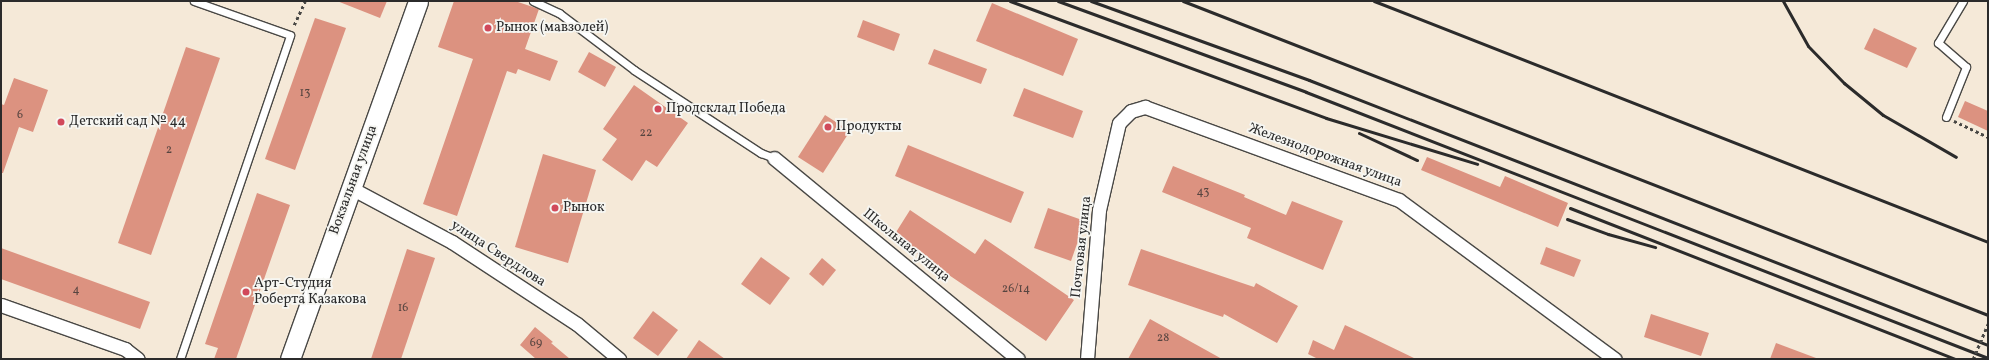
<!DOCTYPE html>
<html>
<head>
<meta charset="utf-8">
<style>
  body { margin:0 }
  #map { position:relative; width:1989px; height:360px; overflow:hidden; background:#f5e9d8; font-family:Vollkorn,serif }
  div>[style] { position:absolute }
  .building>* { inset:0; background:#dc9280 }
  .path>* { height:2.5px; margin-top:-1.25px; transform-origin:0; background:repeating-linear-gradient(90deg,#494845 0 3px,transparent 0 6px) }
  .roads { filter:drop-shadow(1px 0 #494845) drop-shadow(-1px 0 #494845) drop-shadow(0 1px #494845) drop-shadow(0 -1px #494845) }
  .lane>* { height:7px; margin:-3.5px; padding:0 3.5px; transform-origin:3.5px; border-radius:3.5px; background:#fff }
  .street>* { height:13px; margin:-6.5px; padding:0 6.5px; transform-origin:6.5px; border-radius:6.5px; background:#fff }
  .secondary>* { height:19px; margin:-9.5px; padding:0 9.5px; transform-origin:9.5px; border-radius:9.5px; background:#fff }
  .rail>* { height:3px; margin:-1.5px; padding:0 1.5px; transform-origin:1.5px; border-radius:1.5px; background:#2b2b2b }
  .path-bridge>* { height:2.5px; margin-top:-1.25px; transform-origin:0; background:repeating-linear-gradient(90deg,#494845 0 3px,transparent 0 6px) }
  .dots>* { width:11px; height:11px; translate:-50% -50%; box-sizing:border-box; border:2px solid #f6f6f2; border-radius:50% }
  span { translate:-50% -50%; white-space:nowrap; text-align:center; line-height:1.15; -webkit-text-stroke:3.5px #f6f6f2; paint-order:stroke }
  .number-label { font-size:12px; color:#574540 }
  .number-label span { -webkit-text-stroke-width:0 }
  .poi-label { font-size:14px; color:#2b2b2b }
  .left { translate:0 -50%; text-align:left }
  .street-label { font-size:14px; color:#2b2b2b }
  .frame { position:absolute; inset:0; border:2px solid #2b2b2b; pointer-events:none }
</style>
</head>
<body>
<div id="map">
  <div class="building">
    <div style="clip-path:polygon(337px 1px,387px 1px,380px 18px)"></div>
    <div style="clip-path:polygon(454px 1px,515px 1px,539px 9px,525px 49px,558px 61px,550px 81px,518px 69px,516px 74px,507px 71px,457px 216px,423px 204px,473px 59px,438px 47px)"></div>
    <div style="clip-path:polygon(992px 3px,1078px 39px,1063px 76px,976px 41px)"></div>
    <div style="clip-path:polygon(315px 18px,346px 28px,295px 170px,265px 159px)"></div>
    <div style="clip-path:polygon(863px 20px,900px 34px,894px 51px,857px 37px)"></div>
    <div style="clip-path:polygon(1874px 28px,1917px 48px,1907px 68px,1864px 49px)"></div>
    <div style="clip-path:polygon(186px 47px,220px 58px,151px 255px,118px 243px)"></div>
    <div style="clip-path:polygon(934px 49px,987px 69px,981px 84px,928px 64px)"></div>
    <div style="clip-path:polygon(589px 52px,616px 67px,605px 87px,578px 72px)"></div>
    <div style="clip-path:polygon(14px 78px,48px 90px,33px 132px,19px 127px,3px 173px,1px 173px,1px 104px,4px 105px)"></div>
    <div style="clip-path:polygon(634px 85px,688px 123px,657px 167px,646px 160px,632px 181px,602px 160px,617px 139px,603px 129px)"></div>
    <div style="clip-path:polygon(1024px 88px,1083px 111px,1073px 138px,1013px 116px)"></div>
    <div style="clip-path:polygon(1965px 101px,1988px 111px,1988px 131px,1958px 117px)"></div>
    <div style="clip-path:polygon(825px 115px,850px 131px,823px 173px,798px 157px)"></div>
    <div style="clip-path:polygon(908px 145px,1024px 192px,1011px 223px,895px 176px)"></div>
    <div style="clip-path:polygon(543px 154px,596px 170px,568px 263px,515px 247px)"></div>
    <div style="clip-path:polygon(1427px 157px,1500px 187px,1505px 176px,1568px 203px,1558px 227px,1421px 170px)"></div>
    <div style="clip-path:polygon(1173px 166px,1245px 195px,1244px 197px,1286px 215px,1292px 201px,1343px 221px,1323px 270px,1247px 238px,1251px 228px,1162px 192px)"></div>
    <div style="clip-path:polygon(257px 193px,290px 205px,236px 359px,214px 359px,218px 348px,205px 344px)"></div>
    <div style="clip-path:polygon(1048px 208px,1085px 221px,1071px 261px,1034px 248px)"></div>
    <div style="clip-path:polygon(910px 210px,975px 254px,985px 239px,1074px 300px,1046px 341px,893px 237px)"></div>
    <div style="clip-path:polygon(1546px 247px,1581px 260px,1574px 277px,1540px 264px)"></div>
    <div style="clip-path:polygon(1px 248px,150px 302px,140px 329px,1px 279px)"></div>
    <div style="clip-path:polygon(407px 249px,435px 258px,401px 359px,371px 359px)"></div>
    <div style="clip-path:polygon(1141px 249px,1254px 287px,1256px 283px,1298px 306px,1277px 343px,1224px 314px,1223px 317px,1128px 285px)"></div>
    <div style="clip-path:polygon(761px 257px,790px 278px,770px 305px,741px 284px)"></div>
    <div style="clip-path:polygon(822px 258px,836px 270px,823px 286px,809px 274px)"></div>
    <div style="clip-path:polygon(653px 311px,678px 330px,658px 356px,633px 338px)"></div>
    <div style="clip-path:polygon(1651px 314px,1709px 333px,1701px 356px,1644px 337px)"></div>
    <div style="clip-path:polygon(1150px 319px,1222px 359px,1128px 359px)"></div>
    <div style="clip-path:polygon(1345px 325px,1362px 333px,1416px 359px,1318px 359px,1308px 354px,1313px 340px,1334px 350px)"></div>
    <div style="clip-path:polygon(535px 327px,553px 342px,551px 343px,570px 359px,536px 359px,520px 345px)"></div>
    <div style="clip-path:polygon(699px 340px,725px 359px,686px 359px)"></div>
    <div style="clip-path:polygon(1776px 343px,1816px 358px,1815px 359px,1770px 359px)"></div>
  </div>
  <div class="path">
    <div style="left:294px;top:25px;width:26px;rotate:-65deg"></div>
    <div style="left:1954px;top:121px;width:38px;rotate:25deg"></div>
  </div>
  <div class="roads">
    <div class="lane">
      <div style="left:533px;top:1px;width:29px;rotate:25deg"></div>
      <div style="left:559px;top:13px;width:94px;rotate:37.2deg"></div>
      <div style="left:634px;top:70px;width:152px;rotate:33.2deg"></div>
      <div style="left:761px;top:153px;width:14px;rotate:21deg"></div>
      <div style="left:1946px;top:117px;width:54px;rotate:-68.2deg"></div>
      <div style="left:1966px;top:67px;width:37px;rotate:-139deg"></div>
      <div style="left:1938px;top:43px;width:49px;rotate:-59.2deg"></div>
      <div style="left:180px;top:359px;width:342px;rotate:-71.2deg"></div>
      <div style="left:290px;top:35px;width:102px;rotate:-160.5deg"></div>
    </div>
    <div class="street">
      <div style="left:774px;top:158px;width:316px;rotate:39.5deg"></div>
      <div style="left:351px;top:188px;width:115px;rotate:28.1deg"></div>
      <div style="left:452px;top:242px;width:149px;rotate:33.3deg"></div>
      <div style="left:577px;top:324px;width:55px;rotate:39.8deg"></div>
      <div style="left:1px;top:305px;width:132px;rotate:19.5deg"></div>
      <div style="left:125px;top:349px;width:16px;rotate:38deg"></div>
      <div style="left:1087px;top:359px;width:149px;rotate:-85.4deg"></div>
      <div style="left:1099px;top:210px;width:89px;rotate:-77.1deg"></div>
      <div style="left:1119px;top:123px;width:17px;rotate:-45deg"></div>
      <div style="left:1131px;top:111px;width:15px;rotate:-16deg"></div>
      <div style="left:1145px;top:107px;width:270px;rotate:20.1deg"></div>
      <div style="left:1399px;top:200px;width:268px;rotate:36.4deg"></div>
    </div>
    <div class="secondary">
      <div style="left:290px;top:359px;width:380px;rotate:-70.3deg"></div>
    </div>
  </div>
  <div class="rail">
    <div style="left:1010px;top:1px;width:337px;rotate:20.3deg"></div>
    <div style="left:1326px;top:118px;width:158px;rotate:16.9deg"></div>
    <div style="left:1058px;top:1px;width:264px;rotate:20.1deg"></div>
    <div style="left:1306px;top:92px;width:732px;rotate:21.31deg"></div>
    <div style="left:1091px;top:1px;width:232px;rotate:19.9deg"></div>
    <div style="left:1309px;top:80px;width:729px;rotate:21.32deg"></div>
    <div style="left:1183px;top:1px;width:864px;rotate:21.31deg"></div>
    <div style="left:1374px;top:1px;width:660px;rotate:21.43deg"></div>
    <div style="left:1783px;top:1px;width:51px;rotate:60.9deg"></div>
    <div style="left:1808px;top:46px;width:52px;rotate:45.8deg"></div>
    <div style="left:1844px;top:83px;width:50px;rotate:39.4deg"></div>
    <div style="left:1883px;top:115px;width:84px;rotate:29.9deg"></div>
    <div style="left:1359px;top:133px;width:64px;rotate:25deg"></div>
    <div style="left:1570px;top:208px;width:414px;rotate:21.4deg"></div>
    <div style="left:1567px;top:219px;width:44px;rotate:20.1deg"></div>
    <div style="left:1608px;top:234px;width:49px;rotate:15.5deg"></div>
  </div>
  <div class="path-bridge">
    <div style="left:1973px;top:359px;width:38px;rotate:-67deg"></div>
  </div>
  <div class="dots">
    <div style="left:488px;top:28px;background:#d1495b"></div>
    <div style="left:658px;top:109px;background:#d1495b"></div>
    <div style="left:61px;top:122px;background:#d1495b"></div>
    <div style="left:828px;top:127px;background:#d1495b"></div>
    <div style="left:555px;top:208px;background:#d1495b"></div>
    <div style="left:246px;top:292px;background:#d1495b"></div>
  </div>
  <div class="number-label">
    <span style="left:305px;top:94px">13</span>
    <span style="left:20px;top:116px">6</span>
    <span style="left:646px;top:134px">22</span>
    <span style="left:169px;top:151px">2</span>
    <span style="left:1203px;top:193px">43</span>
    <span style="left:1016px;top:290px">26/14</span>
    <span style="left:76px;top:291px">4</span>
    <span style="left:403px;top:309px">16</span>
    <span style="left:1163px;top:339px">28</span>
    <span style="left:536px;top:344px">69</span>
  </div>
  <div class="poi-label">
    <span class="left" style="left:496px;top:28px">Рынок (мавзолей)</span>
    <span class="left" style="left:666px;top:109px">Продсклад Победа</span>
    <span class="left" style="left:69px;top:122px">Детский сад № 44</span>
    <span class="left" style="left:836px;top:127px">Продукты</span>
    <span class="left" style="left:563px;top:208px">Рынок</span>
    <span class="left" style="left:254px;top:292px">Арт-Студия<br>Роберта Казакова</span>
  </div>
  <div class="street-label">
    <span style="left:1325px;top:156px;rotate:20deg">Железнодорожная улица</span>
    <span style="left:354px;top:180px;rotate:-70deg">Вокзальная улица</span>
    <span style="left:906px;top:246px;rotate:39deg">Школьная улица</span>
    <span style="left:1082px;top:247px;rotate:-84deg">Почтовая улица</span>
    <span style="left:498px;top:254px;rotate:33deg">улица Свердлова</span>
  </div>
  <div class="frame"></div>
</div>
</body>
</html>
